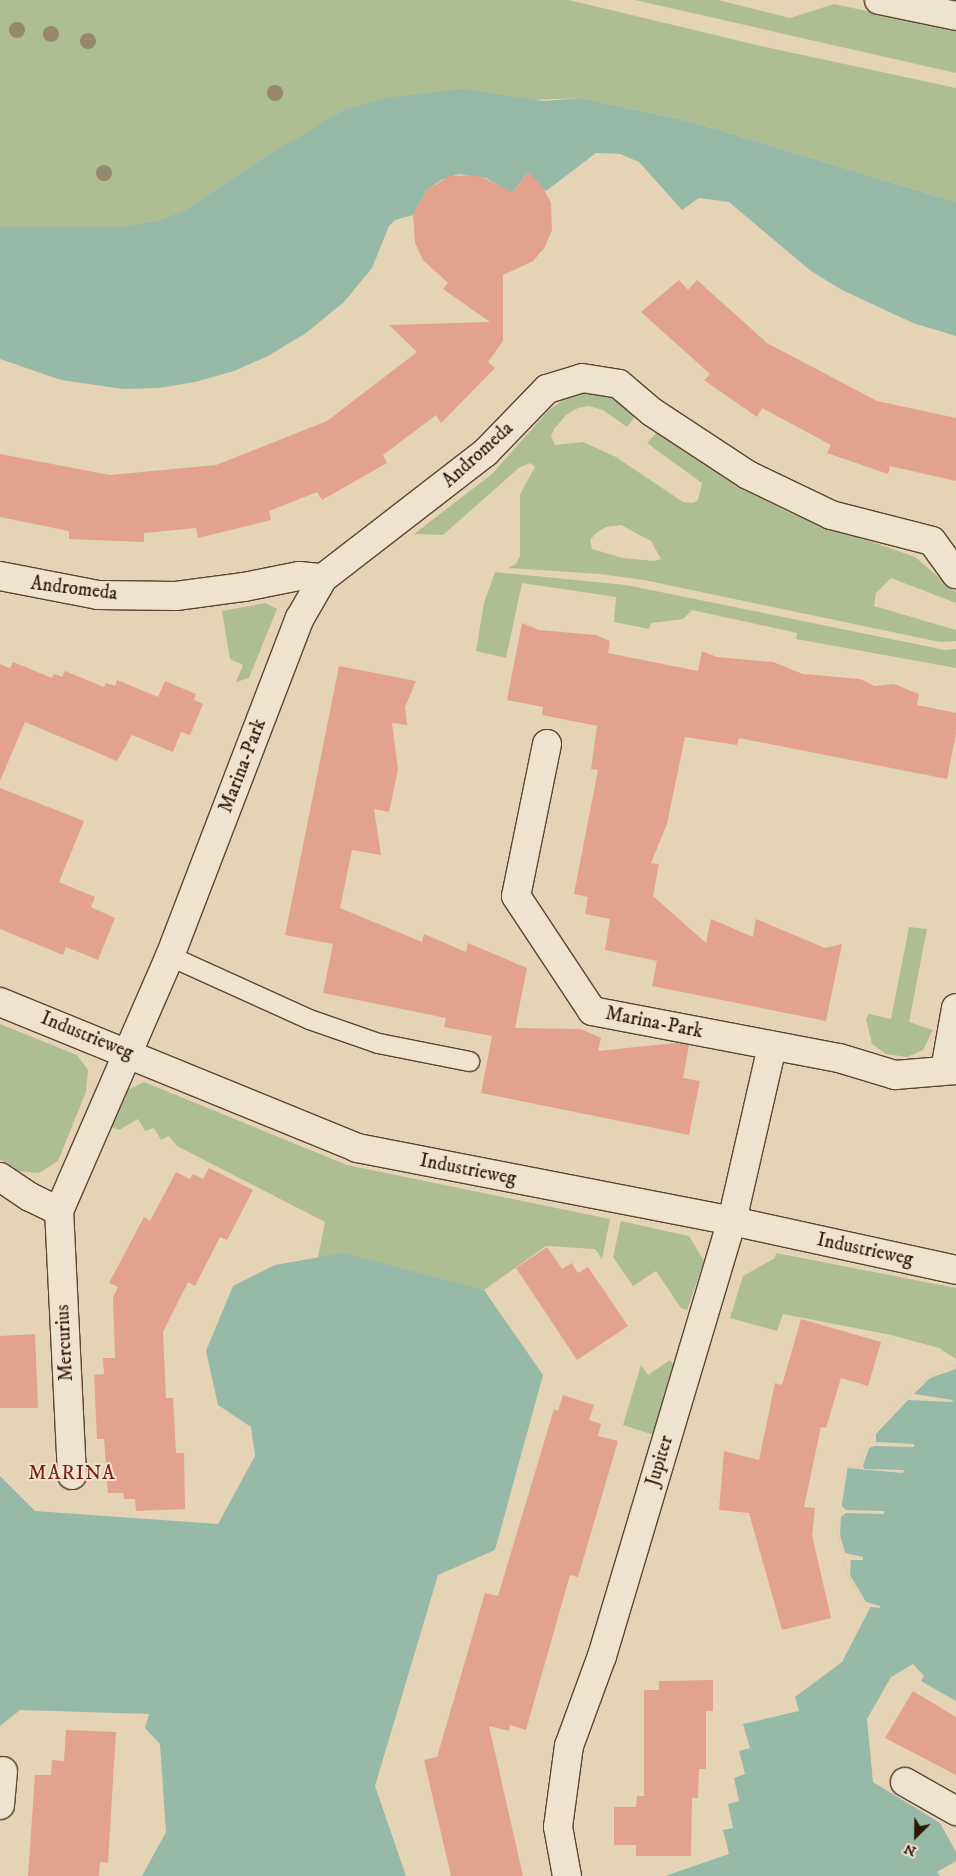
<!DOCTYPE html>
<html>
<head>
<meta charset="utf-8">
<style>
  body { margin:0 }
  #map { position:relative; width:956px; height:1876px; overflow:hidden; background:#e4d4b5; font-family:"IM FELL DW Pica",serif }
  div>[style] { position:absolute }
  .green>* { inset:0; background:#aebe92 }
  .water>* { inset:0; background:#97b9a8 }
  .pier>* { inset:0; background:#e4d4b5 }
  .building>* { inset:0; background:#e3a28e }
  .roads { filter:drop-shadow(1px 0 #5c4632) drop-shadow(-1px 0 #5c4632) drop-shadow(0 1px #5c4632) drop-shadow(0 -1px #5c4632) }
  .lane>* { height:19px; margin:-9.5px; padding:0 9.5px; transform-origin:9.5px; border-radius:9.5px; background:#ede3cf }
  .street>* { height:28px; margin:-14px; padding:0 14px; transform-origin:14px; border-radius:14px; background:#ede3cf }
  .secondary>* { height:28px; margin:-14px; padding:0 14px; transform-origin:14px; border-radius:14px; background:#ede3cf }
  .trees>* { width:16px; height:16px; margin:-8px; border-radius:50%; background:#95886c }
  span { translate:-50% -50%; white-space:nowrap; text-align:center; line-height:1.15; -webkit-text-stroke:4px #ede3cf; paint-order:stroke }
  .street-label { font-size:19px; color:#2e1706 }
  .neighbourhood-label { font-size:20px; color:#7a1f14; letter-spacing:1px }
  .north { position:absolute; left:891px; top:1811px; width:50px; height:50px; -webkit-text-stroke:4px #ede3cf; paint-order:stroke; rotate:203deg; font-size:14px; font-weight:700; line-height:20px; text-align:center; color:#2e1706 }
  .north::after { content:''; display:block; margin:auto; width:18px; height:22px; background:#2e1706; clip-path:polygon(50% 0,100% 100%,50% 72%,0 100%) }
</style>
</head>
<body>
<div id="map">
  <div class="green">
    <div style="clip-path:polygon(0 0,569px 0,761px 46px,956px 88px,956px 202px,692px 122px,581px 98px,531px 100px,215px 192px,186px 210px,157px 222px,122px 227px,0 227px)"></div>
    <div style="clip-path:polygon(635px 0,718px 0,790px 18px,834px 4px,956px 30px,956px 73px)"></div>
    <div style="clip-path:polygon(evenodd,583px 393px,612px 398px,636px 416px,627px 427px,603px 410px,589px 406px,578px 408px,567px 414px,554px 429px,551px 437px,555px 445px,583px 442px,616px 457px,683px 502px,693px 503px,698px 500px,702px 483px,647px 443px,657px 432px,742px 489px,793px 514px,915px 557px,956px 592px,956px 603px,891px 578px,876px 593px,874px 606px,956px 630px,956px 641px,940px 642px,644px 580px,600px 574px,508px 568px,516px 564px,520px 556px,520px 494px,535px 467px,531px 463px,520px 467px,443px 535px,414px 534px,492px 474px,549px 410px,566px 398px,583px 393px,621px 525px,651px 541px,661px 559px,654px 561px,623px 558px,592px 549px,590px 540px,596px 533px,606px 527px,621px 525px)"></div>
    <div style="clip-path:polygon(495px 572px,626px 585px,945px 650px,956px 649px,956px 668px,796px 639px,797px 633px,692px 610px,683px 619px,651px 623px,649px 629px,614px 622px,616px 597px,522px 583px,506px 658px,476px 651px,484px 603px)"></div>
    <div style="clip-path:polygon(265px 603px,277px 609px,249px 678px,236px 682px,243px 665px,230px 659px,222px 611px)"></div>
    <div style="clip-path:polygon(909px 927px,927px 929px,909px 1022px,933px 1030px,923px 1050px,907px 1057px,886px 1054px,872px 1044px,866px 1019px,869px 1014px,891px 1019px)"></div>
    <div style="clip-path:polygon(0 1024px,77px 1055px,88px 1070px,86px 1092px,58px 1161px,39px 1173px,17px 1171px,0 1159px)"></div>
    <div style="clip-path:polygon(144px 1082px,347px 1165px,610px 1219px,602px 1259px,595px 1249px,546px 1246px,484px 1290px,318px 1257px,325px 1222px,177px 1146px,169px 1136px,161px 1140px,154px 1128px,145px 1131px,138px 1119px,119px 1130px,111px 1127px,123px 1092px)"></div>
    <div style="clip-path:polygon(621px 1221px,689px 1236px,704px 1261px,687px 1310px,681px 1308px,656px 1271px,633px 1286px,613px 1257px)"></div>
    <div style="clip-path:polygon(776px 1253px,956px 1288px,956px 1359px,939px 1348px,891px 1335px,783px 1314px,777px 1331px,730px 1318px,743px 1276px,775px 1258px)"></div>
    <div style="clip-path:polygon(670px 1360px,674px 1365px,654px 1435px,623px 1425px,641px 1365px,648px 1375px)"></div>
  </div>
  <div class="water">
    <div style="clip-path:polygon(463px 89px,544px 101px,581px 98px,692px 122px,956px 202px,956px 336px,913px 323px,842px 290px,811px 271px,729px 202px,699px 198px,682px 210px,639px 162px,620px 154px,596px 153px,546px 191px,527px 173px,501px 208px,501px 187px,486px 178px,459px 174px,441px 180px,426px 191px,413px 215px,395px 220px,389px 226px,372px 268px,344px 302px,306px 333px,268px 356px,234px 371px,195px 382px,159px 388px,123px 389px,61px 380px,0 359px,0 227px,122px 227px,157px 221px,186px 210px,256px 163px,344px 110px,386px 98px)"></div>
    <div style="clip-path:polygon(343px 1253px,484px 1290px,543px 1375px,495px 1550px,438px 1575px,375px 1786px,406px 1876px,142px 1876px,166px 1832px,160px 1744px,145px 1728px,149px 1714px,20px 1710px,0 1726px,0 1476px,35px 1511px,218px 1524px,255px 1456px,251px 1427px,218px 1405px,206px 1351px,233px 1286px,275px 1265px)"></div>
    <div style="clip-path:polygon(956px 1365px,956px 1701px,921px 1681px,924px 1676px,913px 1664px,891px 1677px,867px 1719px,873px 1782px,940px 1823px,956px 1852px,956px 1861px,937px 1872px,940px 1876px,665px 1876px,729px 1854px,723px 1830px,733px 1828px,728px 1804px,739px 1801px,734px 1778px,745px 1774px,739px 1751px,750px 1748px,743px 1724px,799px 1711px,795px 1697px,842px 1662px,869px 1610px,848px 1575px,837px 1533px,848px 1466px,858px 1468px,872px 1435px,897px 1405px,929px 1376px)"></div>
  </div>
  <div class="pier">
    <div style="clip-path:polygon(956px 1365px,956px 1369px,930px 1378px,914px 1394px,953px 1400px,952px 1402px,908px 1400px,876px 1434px,876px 1442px,914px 1444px,914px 1447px,875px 1446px,869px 1448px,863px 1466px,865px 1469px,904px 1470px,903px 1473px,847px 1468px,848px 1466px,858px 1468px,872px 1435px,897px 1405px,929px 1376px)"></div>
    <div style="clip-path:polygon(841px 1494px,842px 1506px,846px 1510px,884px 1511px,884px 1514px,846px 1513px,841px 1517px,840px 1535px,845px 1553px,863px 1557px,863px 1560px,851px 1560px,850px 1575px,866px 1602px,880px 1606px,880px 1608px,870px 1607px,869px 1610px,848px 1575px,837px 1533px)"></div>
  </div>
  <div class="building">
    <div style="clip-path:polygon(528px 172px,542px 186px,551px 203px,552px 230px,545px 247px,533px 261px,503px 275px,503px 341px,488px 362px,495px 368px,441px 423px,436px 415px,383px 455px,387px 463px,322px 500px,317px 492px,269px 511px,271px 520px,198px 538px,196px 528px,144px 533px,144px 542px,69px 539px,69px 531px,0 517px,0 454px,110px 475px,216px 465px,327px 421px,417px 352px,389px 325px,490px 322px,443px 289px,448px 283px,423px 260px,415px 243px,413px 215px,426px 191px,449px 176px,477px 175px,513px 192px)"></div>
    <div style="clip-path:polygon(679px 280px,688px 290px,697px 280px,767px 343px,877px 401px,956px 418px,956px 481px,890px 466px,888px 474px,827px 453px,831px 445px,762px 408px,757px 417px,704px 380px,710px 374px,641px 312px)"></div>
    <div style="clip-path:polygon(522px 623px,539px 630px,596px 635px,610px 641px,608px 653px,698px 671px,702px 651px,717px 657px,773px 662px,803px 674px,860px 679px,875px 686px,894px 684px,919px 694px,917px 705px,956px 713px,956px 733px,947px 779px,739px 738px,737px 745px,685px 737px,667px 824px,651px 863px,659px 864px,653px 896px,706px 943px,711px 919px,753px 937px,756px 919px,825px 948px,842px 944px,826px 1021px,652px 986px,657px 961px,605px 950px,610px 919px,585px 914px,588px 897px,574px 894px,598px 770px,591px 769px,597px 726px,542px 715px,543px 707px,507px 700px)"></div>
    <div style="clip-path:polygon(13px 662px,52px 678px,54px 674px,62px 677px,65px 671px,104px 687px,106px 683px,115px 686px,117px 680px,158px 697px,165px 681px,196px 694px,194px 700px,203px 704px,190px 735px,181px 732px,173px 752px,132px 735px,117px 761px,25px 722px,0 781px,0 664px,10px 668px)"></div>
    <div style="clip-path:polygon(339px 666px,416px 681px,405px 707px,407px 725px,392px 723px,398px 769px,389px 812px,374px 809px,381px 855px,352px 850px,340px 908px,422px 942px,424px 934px,466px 952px,468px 943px,527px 968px,515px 1028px,581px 1029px,601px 1038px,598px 1051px,675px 1043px,689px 1045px,683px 1078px,700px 1081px,689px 1135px,481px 1093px,492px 1036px,444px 1027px,446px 1018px,323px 993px,333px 944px,285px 935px)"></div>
    <div style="clip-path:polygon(0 788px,84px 821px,59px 882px,95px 897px,91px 907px,115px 918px,98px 960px,66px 947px,63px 955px,0 929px)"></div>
    <div style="clip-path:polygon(209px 1168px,253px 1190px,227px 1240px,220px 1237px,195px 1286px,188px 1282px,163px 1332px,166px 1398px,173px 1398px,176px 1453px,184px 1453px,185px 1509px,136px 1511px,135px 1499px,124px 1499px,123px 1493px,108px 1493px,104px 1439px,97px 1439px,94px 1375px,104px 1374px,103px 1358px,115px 1358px,113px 1297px,118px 1287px,109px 1283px,144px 1217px,150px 1221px,176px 1172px,190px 1179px,193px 1174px,203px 1179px)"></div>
    <div style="clip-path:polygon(547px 1247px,562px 1269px,572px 1263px,578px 1273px,588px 1267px,628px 1326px,577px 1360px,516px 1268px)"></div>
    <div style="clip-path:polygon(801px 1319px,881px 1342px,868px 1386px,841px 1378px,826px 1428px,821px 1427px,804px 1507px,815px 1508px,812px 1535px,831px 1618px,782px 1630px,749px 1513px,719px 1510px,724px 1451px,759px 1460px,775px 1383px,782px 1385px)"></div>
    <div style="clip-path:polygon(35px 1334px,38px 1408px,0 1408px,0 1336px)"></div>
    <div style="clip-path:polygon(563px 1395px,594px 1405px,589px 1420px,601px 1424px,598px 1436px,618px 1441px,578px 1577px,570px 1575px,526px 1730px,510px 1725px,509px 1731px,489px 1726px,523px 1876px,451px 1876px,424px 1760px,437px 1757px,485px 1593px,498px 1596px,554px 1409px,558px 1411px)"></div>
    <div style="clip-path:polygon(713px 1680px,713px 1711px,706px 1711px,706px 1769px,699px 1769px,698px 1798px,692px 1798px,691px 1856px,636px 1856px,636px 1845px,614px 1845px,614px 1807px,636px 1807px,637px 1796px,644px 1796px,644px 1690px,659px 1690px,659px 1681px)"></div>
    <div style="clip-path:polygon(913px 1691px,956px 1717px,956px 1775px,885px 1738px)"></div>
    <div style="clip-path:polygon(66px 1730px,116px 1732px,108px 1863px,100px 1862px,99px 1876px,28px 1876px,35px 1775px,51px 1775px,52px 1760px,64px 1761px)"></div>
  </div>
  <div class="roads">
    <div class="lane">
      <div style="left:170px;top:956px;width:153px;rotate:24.4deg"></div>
      <div style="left:309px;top:1019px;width:73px;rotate:19.2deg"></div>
      <div style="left:378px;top:1043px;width:93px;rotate:11.2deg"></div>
    </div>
    <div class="street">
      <div style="left:0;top:576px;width:100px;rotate:11deg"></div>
      <div style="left:98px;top:595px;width:78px;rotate:0.7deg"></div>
      <div style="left:176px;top:596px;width:69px;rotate:-7.5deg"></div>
      <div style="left:244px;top:587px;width:56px;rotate:-11.3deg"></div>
      <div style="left:299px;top:576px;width:24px;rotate:5deg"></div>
      <div style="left:323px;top:578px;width:205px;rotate:-37.7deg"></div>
      <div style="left:485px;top:453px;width:89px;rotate:-45.9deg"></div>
      <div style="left:547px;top:389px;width:37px;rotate:-17deg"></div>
      <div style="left:582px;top:378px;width:37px;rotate:9deg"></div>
      <div style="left:619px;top:384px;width:43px;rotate:40.3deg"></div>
      <div style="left:652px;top:412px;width:115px;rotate:33.3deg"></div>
      <div style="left:748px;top:475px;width:92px;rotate:25.7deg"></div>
      <div style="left:831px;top:515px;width:104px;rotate:14.4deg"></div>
      <div style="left:932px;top:541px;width:41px;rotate:54deg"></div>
      <div style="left:547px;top:744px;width:155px;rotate:101.5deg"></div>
      <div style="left:516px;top:896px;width:138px;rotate:56.5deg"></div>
      <div style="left:592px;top:1011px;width:251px;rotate:10.8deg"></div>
      <div style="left:839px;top:1058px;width:59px;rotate:16.9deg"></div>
      <div style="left:895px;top:1075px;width:61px;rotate:-4.7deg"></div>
      <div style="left:0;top:1002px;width:386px;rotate:22.2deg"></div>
      <div style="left:357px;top:1148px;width:382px;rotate:11deg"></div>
      <div style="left:732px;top:1221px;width:229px;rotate:12.3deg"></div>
      <div style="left:945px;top:1070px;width:63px;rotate:-79.9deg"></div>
      <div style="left:0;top:1177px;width:36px;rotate:34deg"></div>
      <div style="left:30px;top:1197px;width:32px;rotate:26deg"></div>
      <div style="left:72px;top:1475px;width:264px;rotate:-92.8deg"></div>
      <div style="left:59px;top:1211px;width:278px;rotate:-66.5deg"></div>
      <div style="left:170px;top:956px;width:362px;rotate:-69deg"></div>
      <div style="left:300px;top:618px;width:46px;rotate:-60.1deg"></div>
      <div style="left:905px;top:1782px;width:59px;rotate:29.6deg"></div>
      <div style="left:0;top:1805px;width:34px;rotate:-85deg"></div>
      <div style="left:567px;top:1876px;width:50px;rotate:-100.4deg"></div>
      <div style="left:558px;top:1827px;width:82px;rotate:-82.3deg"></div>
      <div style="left:569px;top:1746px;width:96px;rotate:-69.9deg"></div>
      <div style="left:602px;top:1656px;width:454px;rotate:-73.4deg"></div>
      <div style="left:732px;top:1221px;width:180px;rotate:-77.1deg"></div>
    </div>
    <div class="secondary">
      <div style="left:879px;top:0;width:79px;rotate:11.7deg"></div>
    </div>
  </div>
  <div class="trees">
    <div style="left:17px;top:30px"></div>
    <div style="left:51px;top:34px"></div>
    <div style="left:88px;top:41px"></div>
    <div style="left:275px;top:93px"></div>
    <div style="left:104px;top:173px"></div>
  </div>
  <div class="street-label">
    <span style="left:478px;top:455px;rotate:-42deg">Andromeda</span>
    <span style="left:74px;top:589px;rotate:7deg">Andromeda</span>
    <span style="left:243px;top:766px;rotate:-69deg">Marina-Park</span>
    <span style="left:654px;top:1023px;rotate:11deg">Marina-Park</span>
    <span style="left:87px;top:1036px;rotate:22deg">Industrieweg</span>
    <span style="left:468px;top:1170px;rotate:11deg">Industrieweg</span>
    <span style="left:865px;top:1250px;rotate:12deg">Industrieweg</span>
    <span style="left:65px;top:1343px;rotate:-93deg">Mercurius</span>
    <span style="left:660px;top:1461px;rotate:-73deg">Jupiter</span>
  </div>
  <div class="neighbourhood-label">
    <span style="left:72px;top:1473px">MARINA</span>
  </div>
  <div class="north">N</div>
</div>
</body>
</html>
